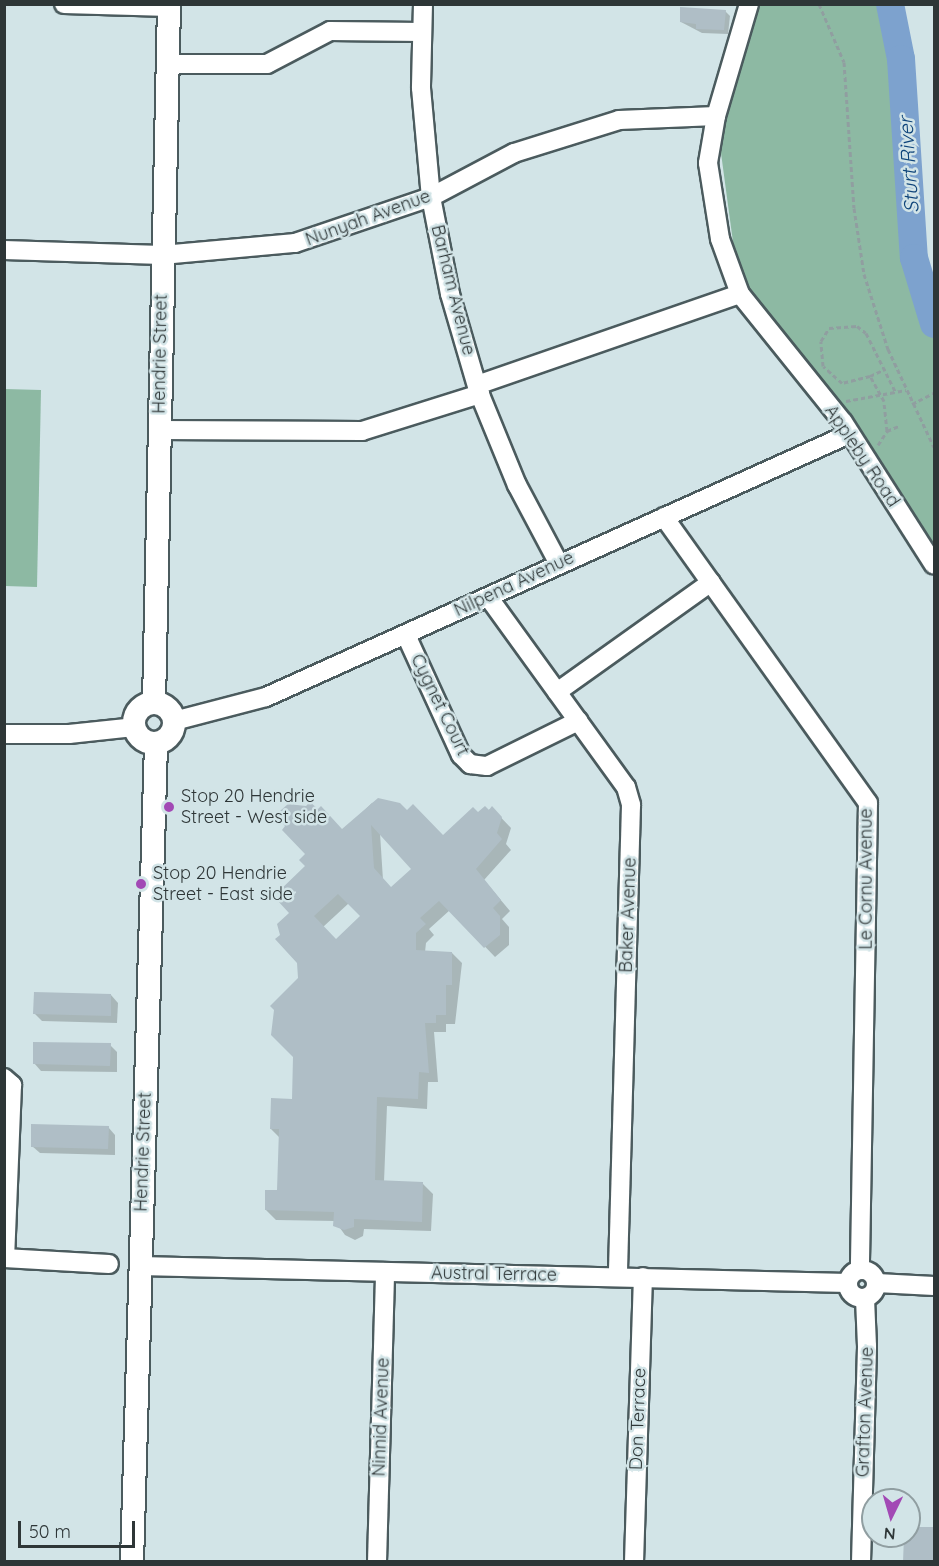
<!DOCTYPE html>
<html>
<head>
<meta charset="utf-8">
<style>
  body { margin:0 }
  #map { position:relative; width:939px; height:1566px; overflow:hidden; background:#d2e4e7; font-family:Quicksand,sans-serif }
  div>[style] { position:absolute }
  .green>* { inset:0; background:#8db9a3 }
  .shadow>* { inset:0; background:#0003 }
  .river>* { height:28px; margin:-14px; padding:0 14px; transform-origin:14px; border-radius:14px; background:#7da2ce }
  .building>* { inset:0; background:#afbec6 }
  .path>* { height:3px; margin-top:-1.5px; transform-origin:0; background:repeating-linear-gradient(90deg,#909ea0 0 4.5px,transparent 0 7.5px) }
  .roads { filter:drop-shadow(2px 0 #4b5b5e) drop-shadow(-2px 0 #4b5b5e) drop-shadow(0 2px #4b5b5e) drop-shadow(0 -2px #4b5b5e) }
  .minor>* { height:18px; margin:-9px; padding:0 9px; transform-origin:9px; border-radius:9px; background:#fff }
  .minor>.ring { margin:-9px; padding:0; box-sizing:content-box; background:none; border:18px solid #fff; border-radius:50% }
  .tertiary>* { height:22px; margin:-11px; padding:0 11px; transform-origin:11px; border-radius:11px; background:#fff }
  .tertiary>.ring { margin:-11px; padding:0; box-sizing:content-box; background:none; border:22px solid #fff; border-radius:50% }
  .dots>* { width:16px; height:16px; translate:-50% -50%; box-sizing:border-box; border:3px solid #d2e4e7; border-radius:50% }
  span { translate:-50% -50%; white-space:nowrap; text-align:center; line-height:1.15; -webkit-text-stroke:5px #d2e4e7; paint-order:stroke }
  .street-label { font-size:18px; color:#2e3637 }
  .poi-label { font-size:18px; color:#2e3637 }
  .left { translate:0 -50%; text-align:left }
  .water-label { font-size:20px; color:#0e447a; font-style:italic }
  .frame { position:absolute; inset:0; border:6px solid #2e3637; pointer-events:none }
  .north { position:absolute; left:861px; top:1488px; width:60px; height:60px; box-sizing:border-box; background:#d2e4e7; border:2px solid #909ea1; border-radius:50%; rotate:185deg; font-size:16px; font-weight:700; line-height:24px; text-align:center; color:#2e3637 }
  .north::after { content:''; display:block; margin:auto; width:21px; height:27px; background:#a249b5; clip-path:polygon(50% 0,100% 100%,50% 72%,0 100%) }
  .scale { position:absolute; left:18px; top:1521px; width:117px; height:27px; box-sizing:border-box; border:3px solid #2e3637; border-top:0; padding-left:8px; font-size:18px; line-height:21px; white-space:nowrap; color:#2e3637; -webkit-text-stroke:4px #d2e4e7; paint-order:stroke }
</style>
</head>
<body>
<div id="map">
  <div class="green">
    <div style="clip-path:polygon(745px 5px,890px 5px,901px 59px,914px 258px,934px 324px,934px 551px,740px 294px,716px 116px)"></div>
    <div style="clip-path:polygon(5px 389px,41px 390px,37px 587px,5px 586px)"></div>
  </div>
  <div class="shadow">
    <div style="clip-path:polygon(725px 11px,730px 16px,728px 34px,702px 33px,681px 22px)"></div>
    <div style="clip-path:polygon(evenodd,383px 800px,443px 837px,492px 808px,511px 828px,506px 844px,511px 850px,484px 880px,510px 911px,502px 919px,509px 927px,509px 945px,495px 957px,450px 910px,429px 929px,434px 935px,426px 943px,425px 952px,452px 953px,462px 963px,455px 1024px,446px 1024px,446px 1032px,434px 1032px,438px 1082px,428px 1082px,427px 1109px,387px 1106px,384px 1182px,423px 1184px,433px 1194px,431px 1231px,364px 1229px,363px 1236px,355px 1240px,345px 1235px,335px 1221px,276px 1220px,266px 1210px,279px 1192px,280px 1138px,271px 1129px,293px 1101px,295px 1056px,275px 1009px,299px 978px,298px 962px,281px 935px,291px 913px,343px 831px,372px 803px,383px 800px,380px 833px,413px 869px,392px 889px,383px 880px,380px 833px,383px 800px,349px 903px,362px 917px,336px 941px,323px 927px,349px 903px)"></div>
    <div style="clip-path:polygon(111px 995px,118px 1003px,117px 1023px,42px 1021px,35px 1014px)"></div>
    <div style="clip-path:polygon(110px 1045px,117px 1052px,117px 1072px,41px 1071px,34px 1063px)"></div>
    <div style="clip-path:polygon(108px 1127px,115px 1135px,115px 1155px,40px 1153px,32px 1146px)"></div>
  </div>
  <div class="river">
    <div style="left:890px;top:4px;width:56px;rotate:78.7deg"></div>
    <div style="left:901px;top:59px;width:199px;rotate:86.3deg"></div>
    <div style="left:914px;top:258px;width:69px;rotate:73.1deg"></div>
  </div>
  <div class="building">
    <div style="clip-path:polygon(680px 7px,726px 10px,724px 30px,696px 29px,696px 24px,680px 22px)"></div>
    <div style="clip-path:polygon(evenodd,378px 798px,400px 803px,407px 810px,413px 804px,443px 835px,473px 807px,478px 812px,485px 806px,489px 810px,492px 806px,502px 817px,497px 833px,502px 839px,476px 869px,501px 900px,493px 908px,500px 916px,500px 935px,484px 948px,439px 901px,420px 918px,426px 924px,416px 933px,416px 950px,452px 952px,452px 985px,446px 985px,446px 1015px,436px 1015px,436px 1023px,425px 1023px,429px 1073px,419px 1072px,418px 1099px,377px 1097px,375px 1180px,423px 1182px,422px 1222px,354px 1219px,354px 1227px,344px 1230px,333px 1226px,334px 1212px,265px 1210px,265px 1190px,277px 1190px,279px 1129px,270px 1129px,271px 1098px,292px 1099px,293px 1057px,271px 1035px,274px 1010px,270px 1006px,298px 978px,297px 963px,275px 939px,280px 935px,277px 924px,289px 913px,277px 900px,281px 897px,277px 893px,305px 866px,299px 860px,305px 854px,282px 830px,285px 826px,279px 819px,284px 814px,280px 811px,288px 804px,306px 806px,310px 802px,318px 809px,321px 806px,342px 829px,378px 798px,371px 825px,411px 869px,391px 887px,374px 868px,371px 825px,378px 798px,338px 894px,360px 916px,336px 939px,314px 916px,338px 894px)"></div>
    <div style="clip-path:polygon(34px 992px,111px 994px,111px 1016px,33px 1014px)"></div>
    <div style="clip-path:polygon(33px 1042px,111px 1043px,110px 1066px,33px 1064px)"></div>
    <div style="clip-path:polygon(31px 1124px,109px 1126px,108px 1149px,31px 1147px)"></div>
    <div style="clip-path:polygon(909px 1527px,934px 1527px,934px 1562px,903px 1562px,904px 1536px,909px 1536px)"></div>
  </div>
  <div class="path">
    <div style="left:819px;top:4px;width:63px;rotate:66.7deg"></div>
    <div style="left:844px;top:62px;width:146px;rotate:86.1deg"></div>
    <div style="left:854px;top:208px;width:67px;rotate:81.4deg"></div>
    <div style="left:864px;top:274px;width:79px;rotate:72.3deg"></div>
    <div style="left:888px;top:349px;width:108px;rotate:64.9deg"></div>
    <div style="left:870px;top:376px;width:17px;rotate:-25deg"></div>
    <div style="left:846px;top:401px;width:61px;rotate:-10.4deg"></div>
    <div style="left:912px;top:404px;width:25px;rotate:-27deg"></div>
    <div style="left:887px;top:431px;width:13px;rotate:-23deg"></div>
    <div style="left:878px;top:445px;width:17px;rotate:-57deg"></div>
    <div style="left:887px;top:431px;width:30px;rotate:-96deg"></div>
    <div style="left:884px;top:401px;width:29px;rotate:-119deg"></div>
    <div style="left:870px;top:376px;width:29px;rotate:166deg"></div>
    <div style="left:842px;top:383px;width:25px;rotate:-138deg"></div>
    <div style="left:823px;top:366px;width:25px;rotate:-95deg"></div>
    <div style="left:821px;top:341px;width:15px;rotate:-58deg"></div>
    <div style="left:829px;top:328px;width:28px;rotate:-4deg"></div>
    <div style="left:857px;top:326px;width:11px;rotate:38deg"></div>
    <div style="left:866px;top:333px;width:67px;rotate:63.4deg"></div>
  </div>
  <div class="roads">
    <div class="minor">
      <div style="left:64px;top:4px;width:105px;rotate:1.6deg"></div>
      <div style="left:423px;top:4px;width:84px;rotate:91.4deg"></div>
      <div style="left:421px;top:88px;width:109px;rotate:84.8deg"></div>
      <div style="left:431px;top:197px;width:99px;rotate:78.9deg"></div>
      <div style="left:450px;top:294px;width:100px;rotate:73.7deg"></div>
      <div style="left:478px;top:390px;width:103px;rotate:67.7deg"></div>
      <div style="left:517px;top:485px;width:87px;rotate:62deg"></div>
      <div style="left:749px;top:4px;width:117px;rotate:106.4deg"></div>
      <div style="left:716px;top:116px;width:48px;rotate:99.7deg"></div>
      <div style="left:708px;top:163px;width:77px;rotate:81deg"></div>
      <div style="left:720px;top:239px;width:59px;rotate:70deg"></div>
      <div style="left:740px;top:294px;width:164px;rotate:51.2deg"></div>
      <div style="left:843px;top:422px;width:169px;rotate:57.5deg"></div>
      <div style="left:167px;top:64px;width:100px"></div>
      <div style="left:267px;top:64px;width:71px;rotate:-27.6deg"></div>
      <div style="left:330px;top:31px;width:92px;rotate:0.6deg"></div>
      <div style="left:4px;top:250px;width:158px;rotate:1.8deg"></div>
      <div style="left:162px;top:255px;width:134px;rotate:-5.2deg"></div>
      <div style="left:295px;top:243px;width:144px;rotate:-18.7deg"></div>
      <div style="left:431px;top:197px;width:94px;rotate:-27.9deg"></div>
      <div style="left:514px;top:153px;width:110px;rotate:-17.4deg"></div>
      <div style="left:619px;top:120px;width:97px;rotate:-2.4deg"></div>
      <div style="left:477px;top:385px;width:278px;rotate:-19.1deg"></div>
      <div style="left:159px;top:430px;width:203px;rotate:0.3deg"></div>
      <div style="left:362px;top:431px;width:124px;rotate:-17.4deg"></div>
      <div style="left:664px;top:517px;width:351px;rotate:54.5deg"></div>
      <div style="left:868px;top:803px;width:467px;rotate:91deg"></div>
      <div style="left:489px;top:598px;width:233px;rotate:54.1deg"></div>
      <div style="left:626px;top:787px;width:19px;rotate:74deg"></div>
      <div style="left:631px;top:805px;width:471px;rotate:91.6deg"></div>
      <div style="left:406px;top:635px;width:132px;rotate:65.4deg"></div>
      <div style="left:461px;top:755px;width:13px;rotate:45deg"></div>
      <div style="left:470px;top:764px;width:17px;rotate:7deg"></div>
      <div style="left:487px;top:766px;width:102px;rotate:-26.3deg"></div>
      <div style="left:557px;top:692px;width:189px;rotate:-35.5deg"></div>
      <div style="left:174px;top:721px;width:95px;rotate:-14.6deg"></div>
      <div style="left:266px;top:697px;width:640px;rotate:-24.28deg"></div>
      <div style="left:4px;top:734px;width:65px"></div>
      <div style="left:69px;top:734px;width:65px;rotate:-6.1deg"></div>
      <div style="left:4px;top:1078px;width:11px;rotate:41deg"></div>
      <div style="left:12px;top:1085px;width:173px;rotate:92.3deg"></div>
      <div style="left:4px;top:1258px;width:105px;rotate:3.3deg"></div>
      <div style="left:140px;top:1266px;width:708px;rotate:1.38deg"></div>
      <div class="ring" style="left:848px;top:1270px;width:10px;height:10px"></div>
      <div style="left:877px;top:1283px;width:57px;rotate:3deg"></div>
      <div style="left:377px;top:1562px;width:290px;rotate:-88.4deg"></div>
      <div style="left:634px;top:1562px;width:285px;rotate:-88.2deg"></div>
      <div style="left:861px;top:1562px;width:216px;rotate:-88.4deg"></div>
      <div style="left:867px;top:1346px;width:48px;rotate:-92.4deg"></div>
    </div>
    <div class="tertiary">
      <div style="left:154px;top:703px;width:699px;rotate:-88.77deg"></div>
      <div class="ring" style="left:134px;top:703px;width:18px;height:18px"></div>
      <div style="left:132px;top:1562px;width:819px;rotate:-88.32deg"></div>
    </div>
  </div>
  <div class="dots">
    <div style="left:169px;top:807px;background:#a249b5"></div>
    <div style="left:141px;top:884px;background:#a249b5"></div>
  </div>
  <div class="street-label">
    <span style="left:368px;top:218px;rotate:-20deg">Nunyah Avenue</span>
    <span style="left:453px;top:290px;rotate:76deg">Barham Avenue</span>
    <span style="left:160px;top:354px;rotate:-89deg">Hendrie Street</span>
    <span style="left:862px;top:456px;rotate:56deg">Appleby Road</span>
    <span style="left:514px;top:584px;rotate:-25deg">Nilpena Avenue</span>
    <span style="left:440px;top:705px;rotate:64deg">Cygnet Court</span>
    <span style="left:866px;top:879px;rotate:-90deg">Le Cornu Avenue</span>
    <span style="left:628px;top:915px;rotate:-88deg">Baker Avenue</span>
    <span style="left:143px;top:1152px;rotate:-88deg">Hendrie Street</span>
    <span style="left:494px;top:1274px;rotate:1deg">Austral Terrace</span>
    <span style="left:865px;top:1412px;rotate:-88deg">Grafton Avenue</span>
    <span style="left:381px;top:1417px;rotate:-88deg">Ninnid Avenue</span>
    <span style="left:638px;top:1419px;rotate:-88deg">Don Terrace</span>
  </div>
  <div class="poi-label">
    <span class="left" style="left:181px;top:807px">Stop 20 Hendrie<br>Street - West side</span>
    <span class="left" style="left:153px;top:884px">Stop 20 Hendrie<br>Street - East side</span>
  </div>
  <div class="water-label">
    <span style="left:908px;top:165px;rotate:-94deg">Sturt River</span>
  </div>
  <div class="frame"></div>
  <div class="north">N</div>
  <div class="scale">50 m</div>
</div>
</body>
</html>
